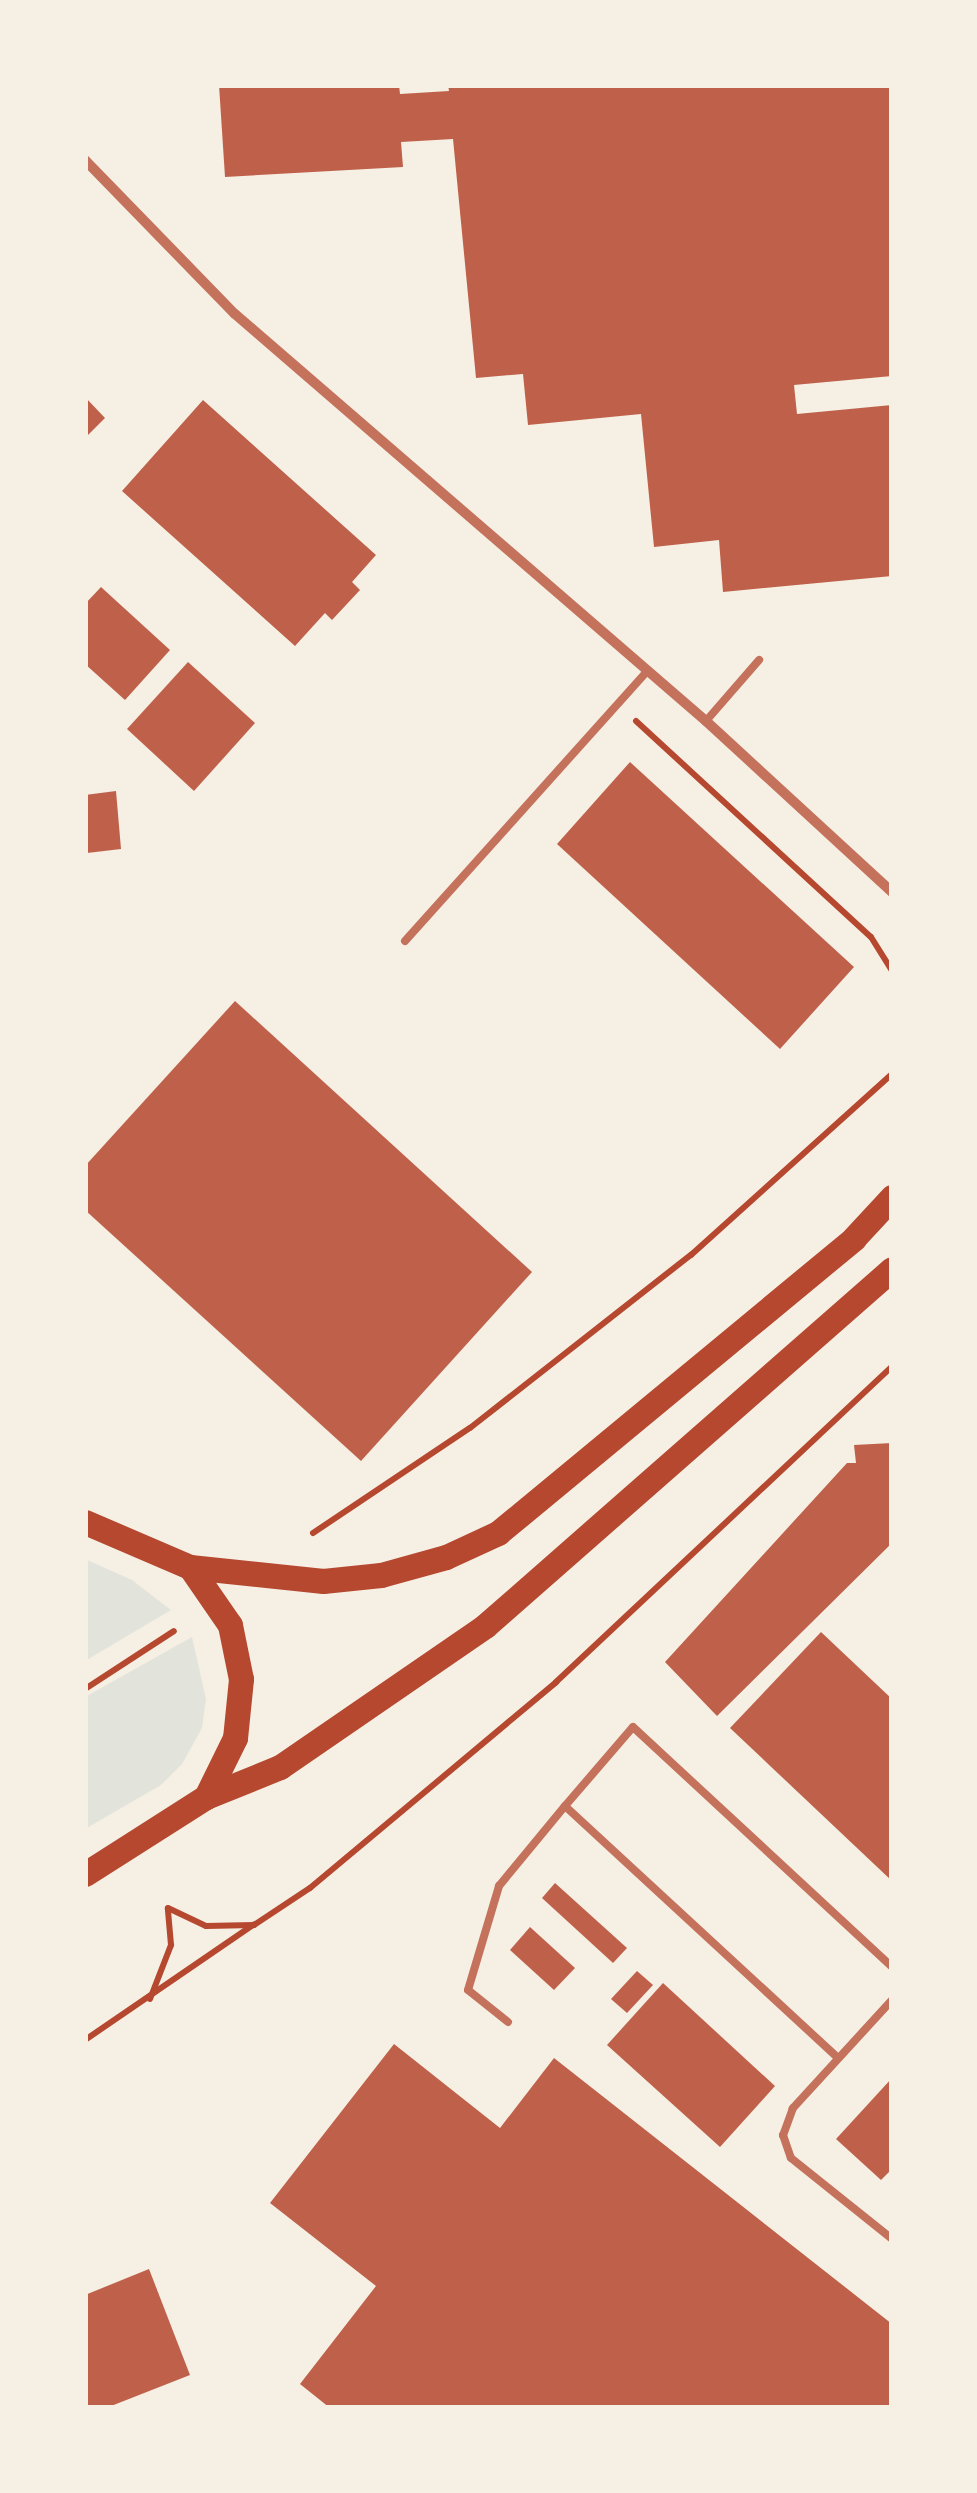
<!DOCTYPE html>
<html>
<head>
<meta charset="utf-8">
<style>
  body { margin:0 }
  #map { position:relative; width:977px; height:2493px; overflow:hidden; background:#f6efe4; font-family:Inter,sans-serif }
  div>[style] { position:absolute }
  .green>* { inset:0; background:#e2e4dc }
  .building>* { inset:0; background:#bf614a }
  .path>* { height:6px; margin:-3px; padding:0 3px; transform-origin:3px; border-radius:3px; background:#b5482f }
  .service>* { height:8px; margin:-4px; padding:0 4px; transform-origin:4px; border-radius:4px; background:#c5725c }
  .minor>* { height:10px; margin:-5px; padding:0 5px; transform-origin:5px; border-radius:5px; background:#c5725c }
  .primary>* { height:25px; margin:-12.5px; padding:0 12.5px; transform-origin:12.5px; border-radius:12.5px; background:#b5482f }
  span { translate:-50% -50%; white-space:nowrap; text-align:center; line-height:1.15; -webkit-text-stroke:8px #f6efe4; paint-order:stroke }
  .frame { position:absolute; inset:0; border:88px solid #f6efe4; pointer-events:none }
</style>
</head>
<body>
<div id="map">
  <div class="green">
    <div style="clip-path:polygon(85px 1559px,132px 1580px,171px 1610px,85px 1661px)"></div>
    <div style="clip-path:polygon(192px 1637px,206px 1699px,202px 1728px,182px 1764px,161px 1785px,85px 1829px,85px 1697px)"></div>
  </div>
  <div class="building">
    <div style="clip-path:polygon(219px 85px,399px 85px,400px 94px,449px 91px,448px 85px,892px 85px,892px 376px,794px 385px,797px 414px,892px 405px,892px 576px,723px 592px,719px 540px,654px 547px,641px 414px,528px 425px,523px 374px,476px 378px,453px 139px,401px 142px,403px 167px,225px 177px)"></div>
    <div style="clip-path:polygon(85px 397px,105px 418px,85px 438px)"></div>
    <div style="clip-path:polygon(203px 400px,376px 555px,352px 582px,360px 590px,332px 620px,325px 613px,295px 646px,122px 491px)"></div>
    <div style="clip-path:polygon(101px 587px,170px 650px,125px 700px,85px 664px,85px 604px)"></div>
    <div style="clip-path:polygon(188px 662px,255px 723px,194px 791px,127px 729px)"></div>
    <div style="clip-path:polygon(630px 762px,854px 967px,780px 1049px,557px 844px)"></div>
    <div style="clip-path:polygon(116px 791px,121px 849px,87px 853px,85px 795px)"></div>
    <div style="clip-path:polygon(235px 1001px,532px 1272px,361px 1461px,85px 1210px,85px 1166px)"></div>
    <div style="clip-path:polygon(892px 1443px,892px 1543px,717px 1716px,665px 1662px,847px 1463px,856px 1463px,854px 1445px)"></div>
    <div style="clip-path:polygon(821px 1632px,892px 1699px,892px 1881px,730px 1728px)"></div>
    <div style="clip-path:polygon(555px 1883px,627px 1948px,613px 1963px,542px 1898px)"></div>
    <div style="clip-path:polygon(530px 1927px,575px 1968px,554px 1990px,510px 1950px)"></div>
    <div style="clip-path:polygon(637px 1971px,653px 1985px,627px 2013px,611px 1999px)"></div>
    <div style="clip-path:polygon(663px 1983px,775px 2086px,720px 2147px,607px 2045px)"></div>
    <div style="clip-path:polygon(394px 2044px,500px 2128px,554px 2058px,892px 2324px,892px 2408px,330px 2408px,300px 2384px,376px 2286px,270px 2203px)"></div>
    <div style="clip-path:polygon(892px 2078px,892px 2169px,881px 2180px,836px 2139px)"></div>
    <div style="clip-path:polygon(149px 2269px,190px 2375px,106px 2408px,85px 2408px,85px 2295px)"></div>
  </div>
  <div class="path">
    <div style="left:636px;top:721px;width:319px;rotate:42.6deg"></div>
    <div style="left:871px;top:937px;width:39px;rotate:58deg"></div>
    <div style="left:313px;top:1533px;width:189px;rotate:-33.8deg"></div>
    <div style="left:470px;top:1428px;width:281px;rotate:-38.1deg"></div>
    <div style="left:691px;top:1255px;width:270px;rotate:-42deg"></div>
    <div style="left:85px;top:1689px;width:106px;rotate:-33.1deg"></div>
    <div style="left:150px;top:1999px;width:58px;rotate:-68.7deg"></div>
    <div style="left:171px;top:1945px;width:37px;rotate:-95deg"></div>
    <div style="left:168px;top:1908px;width:42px;rotate:25.3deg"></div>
    <div style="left:206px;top:1926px;width:48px;rotate:-1.2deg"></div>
    <div style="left:254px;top:1925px;width:67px;rotate:-33.5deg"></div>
    <div style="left:310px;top:1888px;width:321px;rotate:-39.9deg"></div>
    <div style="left:556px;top:1682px;width:461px;rotate:-43.2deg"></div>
    <div style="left:85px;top:2040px;width:204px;rotate:-34.4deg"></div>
  </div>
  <div class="service">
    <div style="left:706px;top:721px;width:81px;rotate:-49deg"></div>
    <div style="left:405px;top:941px;width:363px;rotate:-48.1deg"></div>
    <div style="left:892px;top:2000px;width:147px;rotate:132.5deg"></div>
    <div style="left:793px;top:2108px;width:29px;rotate:110deg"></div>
    <div style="left:783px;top:2135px;width:24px;rotate:71deg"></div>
    <div style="left:791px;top:2158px;width:129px;rotate:38.7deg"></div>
    <div style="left:508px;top:2022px;width:51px;rotate:-141.3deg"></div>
    <div style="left:468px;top:1990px;width:109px;rotate:-73.4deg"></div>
    <div style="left:499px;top:1886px;width:104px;rotate:-50.5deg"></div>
    <div style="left:837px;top:2057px;width:370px;rotate:-137.3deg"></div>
    <div style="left:565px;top:1806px;width:104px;rotate:-49.3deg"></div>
    <div style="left:633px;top:1727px;width:353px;rotate:42.8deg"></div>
  </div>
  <div class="minor">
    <div style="left:85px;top:160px;width:215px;rotate:45.8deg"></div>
    <div style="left:235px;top:314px;width:622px;rotate:40.83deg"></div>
    <div style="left:706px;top:721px;width:253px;rotate:42.6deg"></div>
  </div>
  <div class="primary">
    <div style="left:85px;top:1522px;width:114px;rotate:23.2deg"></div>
    <div style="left:190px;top:1567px;width:134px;rotate:6deg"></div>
    <div style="left:323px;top:1581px;width:58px;rotate:-5.9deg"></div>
    <div style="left:381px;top:1575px;width:67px;rotate:-15.5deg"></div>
    <div style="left:446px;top:1557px;width:57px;rotate:-24.8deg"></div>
    <div style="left:498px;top:1533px;width:462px;rotate:-39.6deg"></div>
    <div style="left:854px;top:1238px;width:56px;rotate:-47.2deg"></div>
    <div style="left:190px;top:1567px;width:70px;rotate:55.4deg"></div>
    <div style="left:230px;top:1625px;width:55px;rotate:78.5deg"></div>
    <div style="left:241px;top:1679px;width:59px;rotate:95.8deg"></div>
    <div style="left:235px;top:1738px;width:66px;rotate:116.2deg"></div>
    <div style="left:85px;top:1874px;width:143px;rotate:-32.5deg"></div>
    <div style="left:206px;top:1797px;width:80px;rotate:-22.1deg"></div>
    <div style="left:280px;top:1767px;width:249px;rotate:-34.5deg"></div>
    <div style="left:485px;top:1626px;width:541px;rotate:-41.26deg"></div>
  </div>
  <div class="frame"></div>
</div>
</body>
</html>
